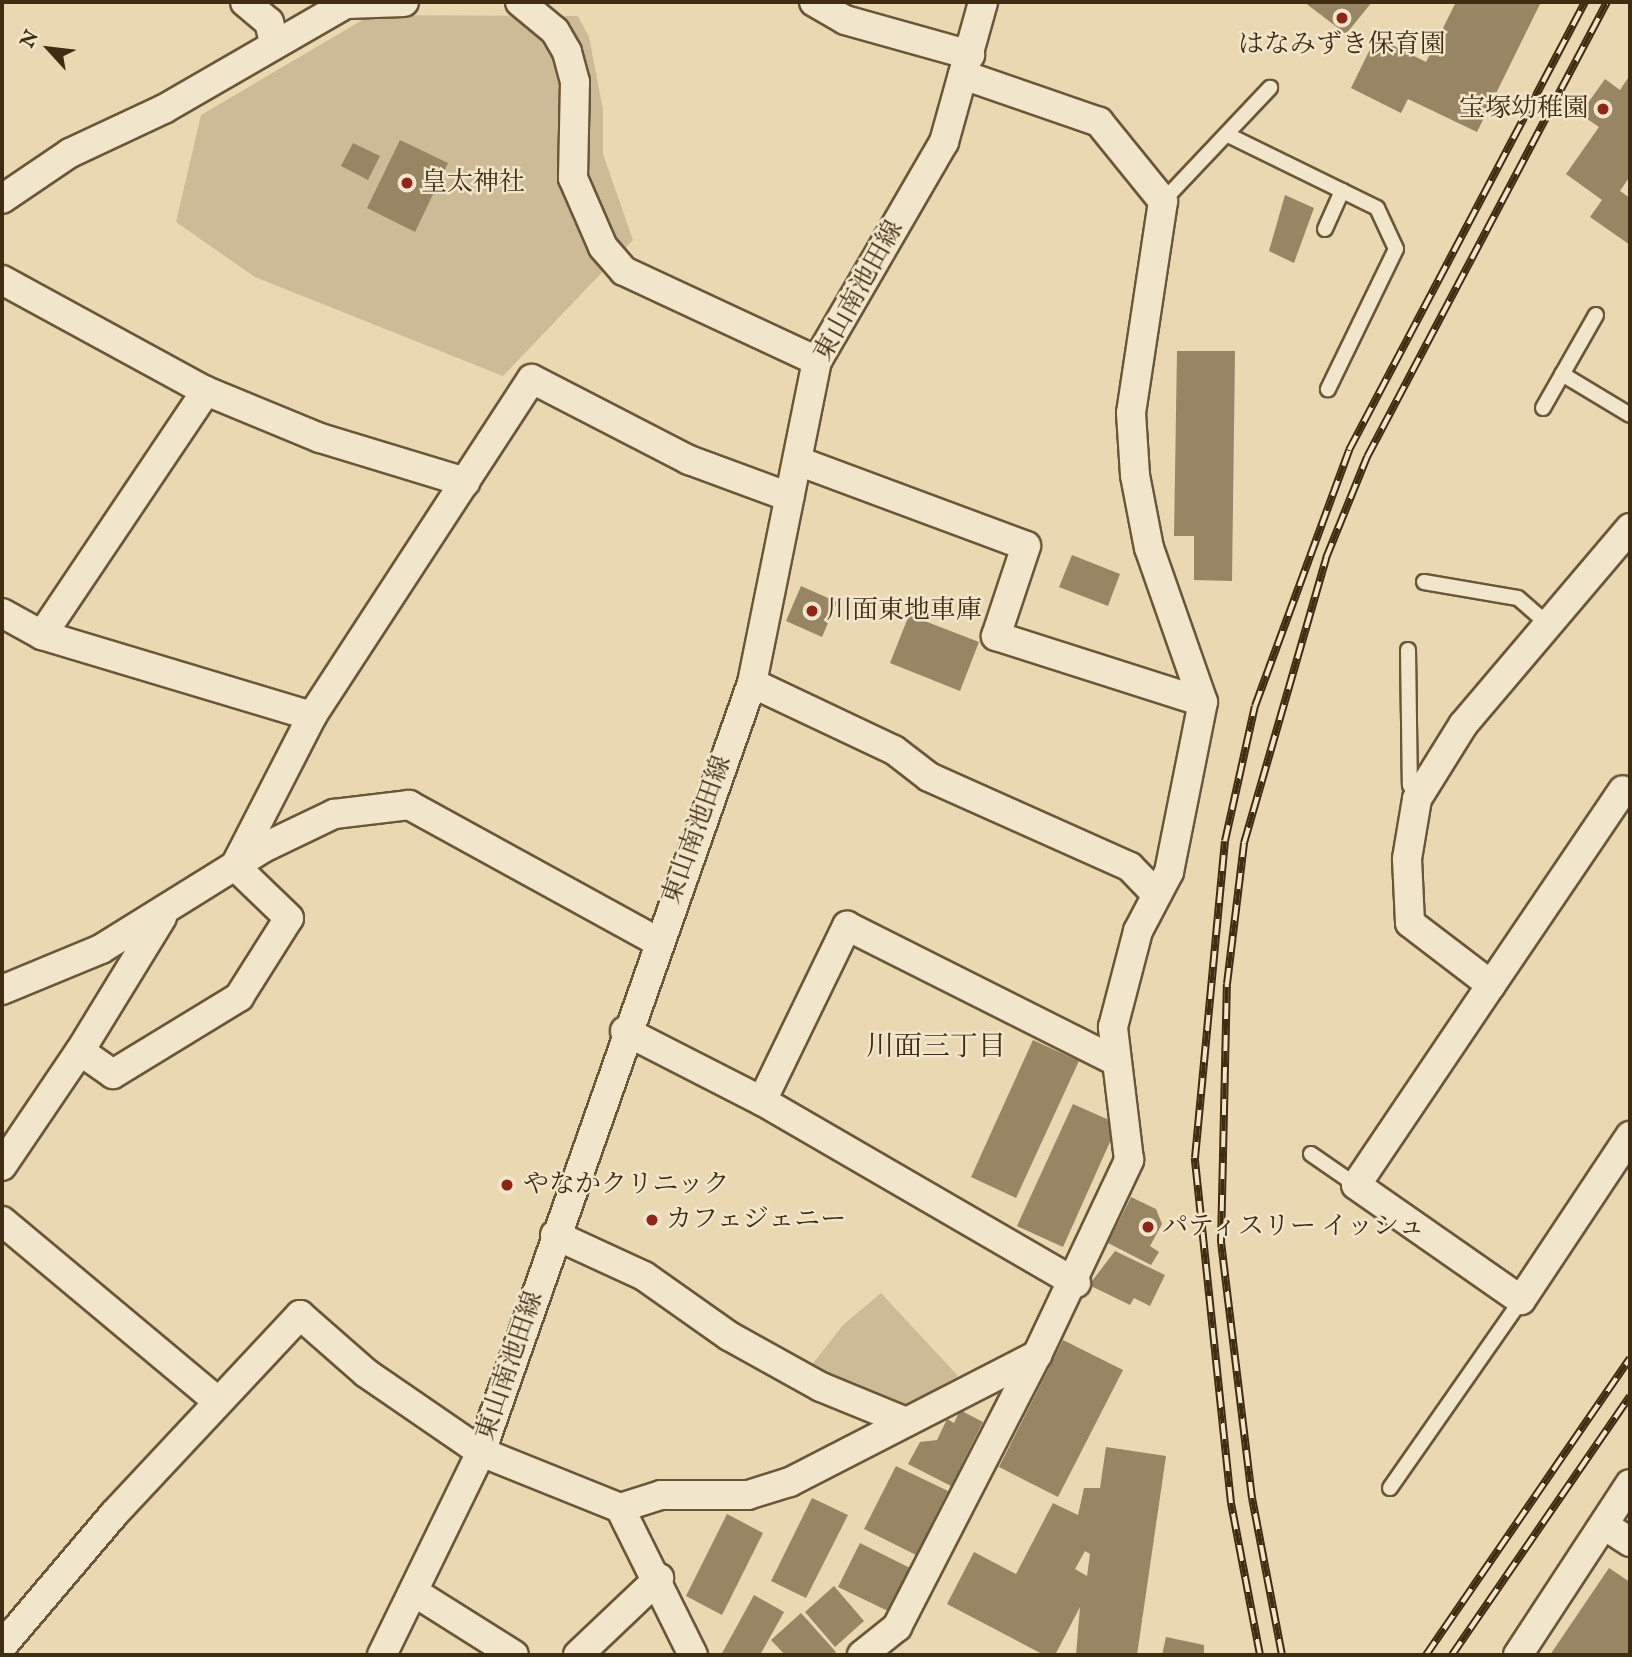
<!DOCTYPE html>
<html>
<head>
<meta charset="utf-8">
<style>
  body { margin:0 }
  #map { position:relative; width:1632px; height:1657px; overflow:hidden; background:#e9d8b1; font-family:"IM FELL English","Noto Serif JP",serif }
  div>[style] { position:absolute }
  .green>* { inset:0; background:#ccbb96 }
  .building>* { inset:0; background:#988564 }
  .roads { filter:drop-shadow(2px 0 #6a5738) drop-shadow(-2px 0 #6a5738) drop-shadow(0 2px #6a5738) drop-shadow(0 -2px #6a5738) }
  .service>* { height:14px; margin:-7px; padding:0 7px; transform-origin:7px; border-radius:7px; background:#f1e6cc }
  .minor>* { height:28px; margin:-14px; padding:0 14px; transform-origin:14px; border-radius:14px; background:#f1e6cc }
  .rail>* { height:8px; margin-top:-4px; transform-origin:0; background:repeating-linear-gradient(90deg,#f1e6cc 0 16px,#402c10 0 32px); box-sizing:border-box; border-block:2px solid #402c10 }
  .dots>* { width:19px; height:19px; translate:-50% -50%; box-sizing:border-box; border:4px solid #f1e6cc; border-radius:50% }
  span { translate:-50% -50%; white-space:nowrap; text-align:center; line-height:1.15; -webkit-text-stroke:5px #f1e6cc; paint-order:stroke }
  .poi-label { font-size:26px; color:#402c10 }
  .right { translate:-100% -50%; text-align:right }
  .left { translate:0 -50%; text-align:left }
  .street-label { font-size:26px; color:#402c10 }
  .neighbourhood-label { font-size:28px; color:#402c10 }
  .frame { position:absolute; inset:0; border:4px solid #402c10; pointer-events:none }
  .north { position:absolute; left:14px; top:14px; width:70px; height:70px; -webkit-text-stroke:5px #f1e6cc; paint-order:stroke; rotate:297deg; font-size:19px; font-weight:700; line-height:28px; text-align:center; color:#402c10 }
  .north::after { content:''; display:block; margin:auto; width:24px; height:32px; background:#402c10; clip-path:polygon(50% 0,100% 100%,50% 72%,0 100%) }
</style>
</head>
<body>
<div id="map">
  <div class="green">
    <div style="clip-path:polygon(371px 15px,578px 16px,589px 37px,603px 110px,603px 154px,633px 240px,503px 376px,255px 277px,176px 222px,201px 115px)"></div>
    <div style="clip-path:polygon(881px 1293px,958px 1376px,904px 1407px,811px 1366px,843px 1325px)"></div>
  </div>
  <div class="building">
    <div style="clip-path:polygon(1304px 2px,1372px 2px,1346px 34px)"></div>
    <div style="clip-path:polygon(1456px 2px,1541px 2px,1477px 132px,1408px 99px,1401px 113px,1351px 88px,1376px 37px,1426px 62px)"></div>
    <div style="clip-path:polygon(1630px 75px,1630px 176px,1620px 191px,1630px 198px,1630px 245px,1590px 217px,1602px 200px,1566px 174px,1599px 127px,1580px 114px,1605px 79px,1620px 90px)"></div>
    <div style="clip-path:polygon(400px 140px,448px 163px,415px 232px,367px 208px)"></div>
    <div style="clip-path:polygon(353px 143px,380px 156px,368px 180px,341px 166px)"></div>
    <div style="clip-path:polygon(1285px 195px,1314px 208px,1294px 263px,1269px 251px)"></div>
    <div style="clip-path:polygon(1177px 351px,1235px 351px,1232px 581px,1194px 580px,1194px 536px,1174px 536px)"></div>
    <div style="clip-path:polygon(1072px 555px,1120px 574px,1108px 606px,1059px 587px)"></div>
    <div style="clip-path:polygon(801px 586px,837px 602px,822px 637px,786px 621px)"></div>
    <div style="clip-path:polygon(909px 615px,979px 642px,960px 691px,890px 663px)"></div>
    <div style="clip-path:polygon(1033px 1040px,1079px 1061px,1016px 1198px,971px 1177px)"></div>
    <div style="clip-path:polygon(1073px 1104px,1118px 1124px,1063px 1247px,1017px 1226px)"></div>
    <div style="clip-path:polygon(1131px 1197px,1156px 1209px,1162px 1224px,1150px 1246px,1159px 1252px,1151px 1265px,1108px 1243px)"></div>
    <div style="clip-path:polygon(1115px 1251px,1165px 1275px,1150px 1306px,1134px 1298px,1130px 1305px,1089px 1285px)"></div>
    <div style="clip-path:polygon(1063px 1340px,1123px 1370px,1058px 1497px,999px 1467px)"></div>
    <div style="clip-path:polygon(960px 1410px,983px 1422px,951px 1486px,908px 1464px,920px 1442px,937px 1440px,947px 1419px,954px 1423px)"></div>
    <div style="clip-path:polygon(evenodd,1106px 1447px,1166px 1456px,1137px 1655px,1076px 1655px,1080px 1607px,1055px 1655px,1044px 1655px,947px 1604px,974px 1552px,1016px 1574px,1053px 1503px,1078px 1515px,1084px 1488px,1100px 1488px,1106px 1447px,1085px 1551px,1090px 1554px,1087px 1576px,1075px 1569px,1085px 1551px)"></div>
    <div style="clip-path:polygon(896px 1466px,948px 1491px,916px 1555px,864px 1529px)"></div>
    <div style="clip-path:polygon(812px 1498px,848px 1515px,806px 1598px,771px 1581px)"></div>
    <div style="clip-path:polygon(727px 1514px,763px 1533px,722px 1615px,686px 1596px)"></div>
    <div style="clip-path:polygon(860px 1543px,910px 1568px,888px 1611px,838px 1587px)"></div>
    <div style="clip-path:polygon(1609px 1568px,1630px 1582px,1630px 1655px,1550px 1655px)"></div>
    <div style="clip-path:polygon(834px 1586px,864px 1621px,835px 1647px,805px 1612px)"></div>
    <div style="clip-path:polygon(754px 1595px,784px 1612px,760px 1655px,721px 1655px)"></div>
    <div style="clip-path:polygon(801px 1613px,836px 1652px,832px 1655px,785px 1655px,771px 1640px)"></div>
    <div style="clip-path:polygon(1166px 1637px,1204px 1645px,1204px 1655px,1162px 1655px)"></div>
  </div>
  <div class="roads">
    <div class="service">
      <div style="left:1228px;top:135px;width:166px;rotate:26.1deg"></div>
      <div style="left:1377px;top:208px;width:45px;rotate:65.1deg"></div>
      <div style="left:1396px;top:249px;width:156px;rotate:115.9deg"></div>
      <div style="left:1163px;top:201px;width:156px;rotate:-46.6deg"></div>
      <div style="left:1325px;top:229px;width:42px;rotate:-65.9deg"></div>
      <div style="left:1562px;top:374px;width:79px;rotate:31.1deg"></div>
      <div style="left:1543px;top:408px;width:107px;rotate:-60.3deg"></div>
      <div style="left:1424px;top:582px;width:95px;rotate:9.7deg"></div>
      <div style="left:1518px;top:598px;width:41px;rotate:41.1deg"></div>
      <div style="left:1408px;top:650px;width:135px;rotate:89.2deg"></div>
      <div style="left:1410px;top:785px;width:16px;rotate:63deg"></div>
      <div style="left:1311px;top:1154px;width:55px;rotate:34.6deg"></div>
      <div style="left:1390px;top:1488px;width:229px;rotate:-55.1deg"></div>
    </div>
    <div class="minor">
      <div style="left:245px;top:2px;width:31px;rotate:40deg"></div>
      <div style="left:269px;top:22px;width:21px;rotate:76deg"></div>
      <div style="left:520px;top:2px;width:45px;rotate:39.6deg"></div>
      <div style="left:555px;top:31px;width:24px;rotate:60deg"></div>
      <div style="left:567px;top:52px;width:31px;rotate:75deg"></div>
      <div style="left:575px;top:82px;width:96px;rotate:91.2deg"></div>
      <div style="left:573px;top:178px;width:75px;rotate:66.5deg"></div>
      <div style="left:603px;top:247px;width:32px;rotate:49deg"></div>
      <div style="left:624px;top:271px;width:213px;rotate:25deg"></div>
      <div style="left:814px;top:2px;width:36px;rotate:30deg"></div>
      <div style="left:845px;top:20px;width:130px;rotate:15.6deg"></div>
      <div style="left:2px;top:199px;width:82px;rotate:-34.1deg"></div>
      <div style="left:70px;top:153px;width:104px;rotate:-25.1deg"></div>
      <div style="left:164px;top:109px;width:210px;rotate:-30deg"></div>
      <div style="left:346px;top:4px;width:58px;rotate:-2deg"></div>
      <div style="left:2px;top:280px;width:232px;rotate:28.6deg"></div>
      <div style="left:206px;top:391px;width:123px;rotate:22.4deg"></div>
      <div style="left:320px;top:438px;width:152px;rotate:16.9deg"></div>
      <div style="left:798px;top:461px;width:243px;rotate:20.4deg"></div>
      <div style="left:1026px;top:546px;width:95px;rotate:108.4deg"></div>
      <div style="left:996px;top:636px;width:217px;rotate:17.7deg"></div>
      <div style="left:1630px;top:528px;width:258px;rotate:130.3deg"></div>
      <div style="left:1463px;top:725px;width:87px;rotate:121.9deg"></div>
      <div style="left:1417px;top:799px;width:61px;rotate:99.5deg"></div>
      <div style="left:1407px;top:859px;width:64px;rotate:87.3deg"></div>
      <div style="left:1410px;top:923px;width:102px;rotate:37.4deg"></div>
      <div style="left:1491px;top:985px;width:241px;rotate:124deg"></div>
      <div style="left:1356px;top:1185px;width:201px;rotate:34.9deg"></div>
      <div style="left:1521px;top:1300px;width:197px;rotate:-56.4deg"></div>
      <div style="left:2px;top:613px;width:46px;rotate:28.8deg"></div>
      <div style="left:42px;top:635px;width:282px;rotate:16.7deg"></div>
      <div style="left:42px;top:635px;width:294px;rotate:-56.1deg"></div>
      <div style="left:752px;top:683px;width:157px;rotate:25.3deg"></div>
      <div style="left:894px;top:750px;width:44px;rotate:37.6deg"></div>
      <div style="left:929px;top:777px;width:220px;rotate:24.1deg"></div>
      <div style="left:1130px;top:867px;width:35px;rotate:46deg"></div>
      <div style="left:1491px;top:985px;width:235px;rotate:-55.9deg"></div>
      <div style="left:2px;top:990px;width:107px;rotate:-22.5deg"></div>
      <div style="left:101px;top:949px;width:191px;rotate:-31.9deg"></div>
      <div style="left:263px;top:848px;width:79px;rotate:-25.6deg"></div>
      <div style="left:334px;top:814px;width:76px;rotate:-6.8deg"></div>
      <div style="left:409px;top:805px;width:282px;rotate:28.8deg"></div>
      <div style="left:625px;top:1031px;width:154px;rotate:27.1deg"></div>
      <div style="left:762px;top:1101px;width:363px;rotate:30.1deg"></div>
      <div style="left:80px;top:1051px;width:157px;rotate:-58.5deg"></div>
      <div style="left:762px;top:1101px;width:195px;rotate:-64.1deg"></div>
      <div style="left:847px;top:926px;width:300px;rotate:26.7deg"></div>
      <div style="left:2px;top:1166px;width:139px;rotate:-55.9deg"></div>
      <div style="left:80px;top:1051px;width:40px;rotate:34.9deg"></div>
      <div style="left:113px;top:1074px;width:148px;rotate:-31.4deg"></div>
      <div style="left:239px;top:997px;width:93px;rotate:-57.7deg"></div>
      <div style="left:289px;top:918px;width:75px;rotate:-136.1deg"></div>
      <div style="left:235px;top:866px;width:169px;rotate:-62.8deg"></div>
      <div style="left:312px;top:716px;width:402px;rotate:-56.9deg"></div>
      <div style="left:532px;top:379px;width:177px;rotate:27.3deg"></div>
      <div style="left:689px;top:460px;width:107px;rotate:20.3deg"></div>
      <div style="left:2px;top:1221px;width:280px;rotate:39.9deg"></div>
      <div style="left:555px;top:1235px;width:98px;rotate:24.7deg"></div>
      <div style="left:644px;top:1276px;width:104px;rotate:35.2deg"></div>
      <div style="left:729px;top:1336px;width:105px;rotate:29deg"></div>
      <div style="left:821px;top:1387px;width:90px;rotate:22.3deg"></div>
      <div style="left:620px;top:1508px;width:164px;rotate:63.6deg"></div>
      <div style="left:1604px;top:1525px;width:31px;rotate:33deg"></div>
      <div style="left:414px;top:1592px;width:118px;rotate:32.2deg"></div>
      <div style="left:2px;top:1646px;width:172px;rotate:-49.7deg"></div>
      <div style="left:113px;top:1515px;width:274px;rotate:-46.9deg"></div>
      <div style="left:300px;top:1315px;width:88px;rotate:41.3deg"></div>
      <div style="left:366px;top:1373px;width:140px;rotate:34.5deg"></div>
      <div style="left:481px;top:1452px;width:150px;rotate:21.9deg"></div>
      <div style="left:620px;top:1508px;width:43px;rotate:-17.6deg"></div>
      <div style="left:661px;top:1495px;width:87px"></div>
      <div style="left:748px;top:1495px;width:44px;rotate:-17.2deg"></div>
      <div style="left:790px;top:1482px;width:278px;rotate:-27.2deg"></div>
      <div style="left:1037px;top:1355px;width:216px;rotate:-64.7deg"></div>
      <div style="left:1129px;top:1160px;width:134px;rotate:-96.9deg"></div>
      <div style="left:1113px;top:1027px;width:99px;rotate:-75.4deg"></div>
      <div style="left:1138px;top:931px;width:67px;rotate:-62.3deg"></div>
      <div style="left:1169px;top:872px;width:173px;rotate:-78.7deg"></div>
      <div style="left:1203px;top:702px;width:163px;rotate:-109.3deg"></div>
      <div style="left:1149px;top:548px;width:74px;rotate:-100.9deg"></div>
      <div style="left:1135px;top:475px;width:62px;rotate:-93.7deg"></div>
      <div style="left:1131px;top:413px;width:214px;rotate:-81.4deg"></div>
      <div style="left:1163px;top:201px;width:102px;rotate:-129deg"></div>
      <div style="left:1099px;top:122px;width:144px;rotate:-160.9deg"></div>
      <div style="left:382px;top:1655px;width:226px;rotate:-64deg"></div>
      <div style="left:481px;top:1452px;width:815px;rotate:-70.59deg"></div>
      <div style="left:752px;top:683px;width:328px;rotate:-78.6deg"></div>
      <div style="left:817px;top:361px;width:253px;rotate:-59.9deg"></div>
      <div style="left:944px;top:142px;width:145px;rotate:-74.4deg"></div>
      <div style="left:578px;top:1655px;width:112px;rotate:-43.5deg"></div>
      <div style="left:862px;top:1655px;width:45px;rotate:-38.7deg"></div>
      <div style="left:897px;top:1627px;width:306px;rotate:-62.8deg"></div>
      <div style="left:1518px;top:1655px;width:204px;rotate:-56.8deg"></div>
    </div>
  </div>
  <div class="rail">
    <div style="left:1260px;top:1655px;width:155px;rotate:-100.8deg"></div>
    <div style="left:1231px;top:1503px;width:347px;rotate:-96deg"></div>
    <div style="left:1195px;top:1158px;width:318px;rotate:-84.6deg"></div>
    <div style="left:1225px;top:841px;width:138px;rotate:-77.5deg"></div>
    <div style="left:1255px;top:706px;width:273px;rotate:-69.8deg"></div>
    <div style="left:1349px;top:450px;width:506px;rotate:-62.22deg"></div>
    <div style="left:1282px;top:1655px;width:160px;rotate:-100.8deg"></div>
    <div style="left:1252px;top:1498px;width:257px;rotate:-96.9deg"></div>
    <div style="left:1221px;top:1243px;width:259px;rotate:-88.7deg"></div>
    <div style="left:1227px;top:984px;width:142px;rotate:-83.1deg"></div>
    <div style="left:1244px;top:843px;width:297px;rotate:-73.9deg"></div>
    <div style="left:1326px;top:558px;width:109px;rotate:-67.9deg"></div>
    <div style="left:1367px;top:457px;width:514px;rotate:-62.19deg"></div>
    <div style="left:1426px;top:1655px;width:360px;rotate:-55.5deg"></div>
    <div style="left:1452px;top:1655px;width:314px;rotate:-55.5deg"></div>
  </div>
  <div class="dots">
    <div style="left:1342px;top:18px;background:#8f2418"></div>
    <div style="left:1603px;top:109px;background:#8f2418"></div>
    <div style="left:407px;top:183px;background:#8f2418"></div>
    <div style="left:812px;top:611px;background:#8f2418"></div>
    <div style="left:507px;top:1185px;background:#8f2418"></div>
    <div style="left:652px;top:1220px;background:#8f2418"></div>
    <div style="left:1148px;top:1227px;background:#8f2418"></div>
  </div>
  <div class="poi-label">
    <span style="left:1342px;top:45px">はなみずき保育園</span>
    <span class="right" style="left:1589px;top:109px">宝塚幼稚園</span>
    <span class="left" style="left:421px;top:183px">皇太神社</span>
    <span class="left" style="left:826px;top:611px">川面東地車庫</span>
    <span class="left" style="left:523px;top:1185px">やなかクリニック</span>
    <span class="left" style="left:666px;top:1220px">カフェジェニー</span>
    <span class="left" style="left:1162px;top:1227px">パティスリー イッシュ</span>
  </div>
  <div class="street-label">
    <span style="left:859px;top:291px;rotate:-61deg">東山南池田線</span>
    <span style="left:697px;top:830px;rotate:-70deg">東山南池田線</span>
    <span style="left:510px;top:1366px;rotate:-71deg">東山南池田線</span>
  </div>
  <div class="neighbourhood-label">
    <span style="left:936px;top:1048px">川面三丁目</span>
  </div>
  <div class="frame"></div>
  <div class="north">N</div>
</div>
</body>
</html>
